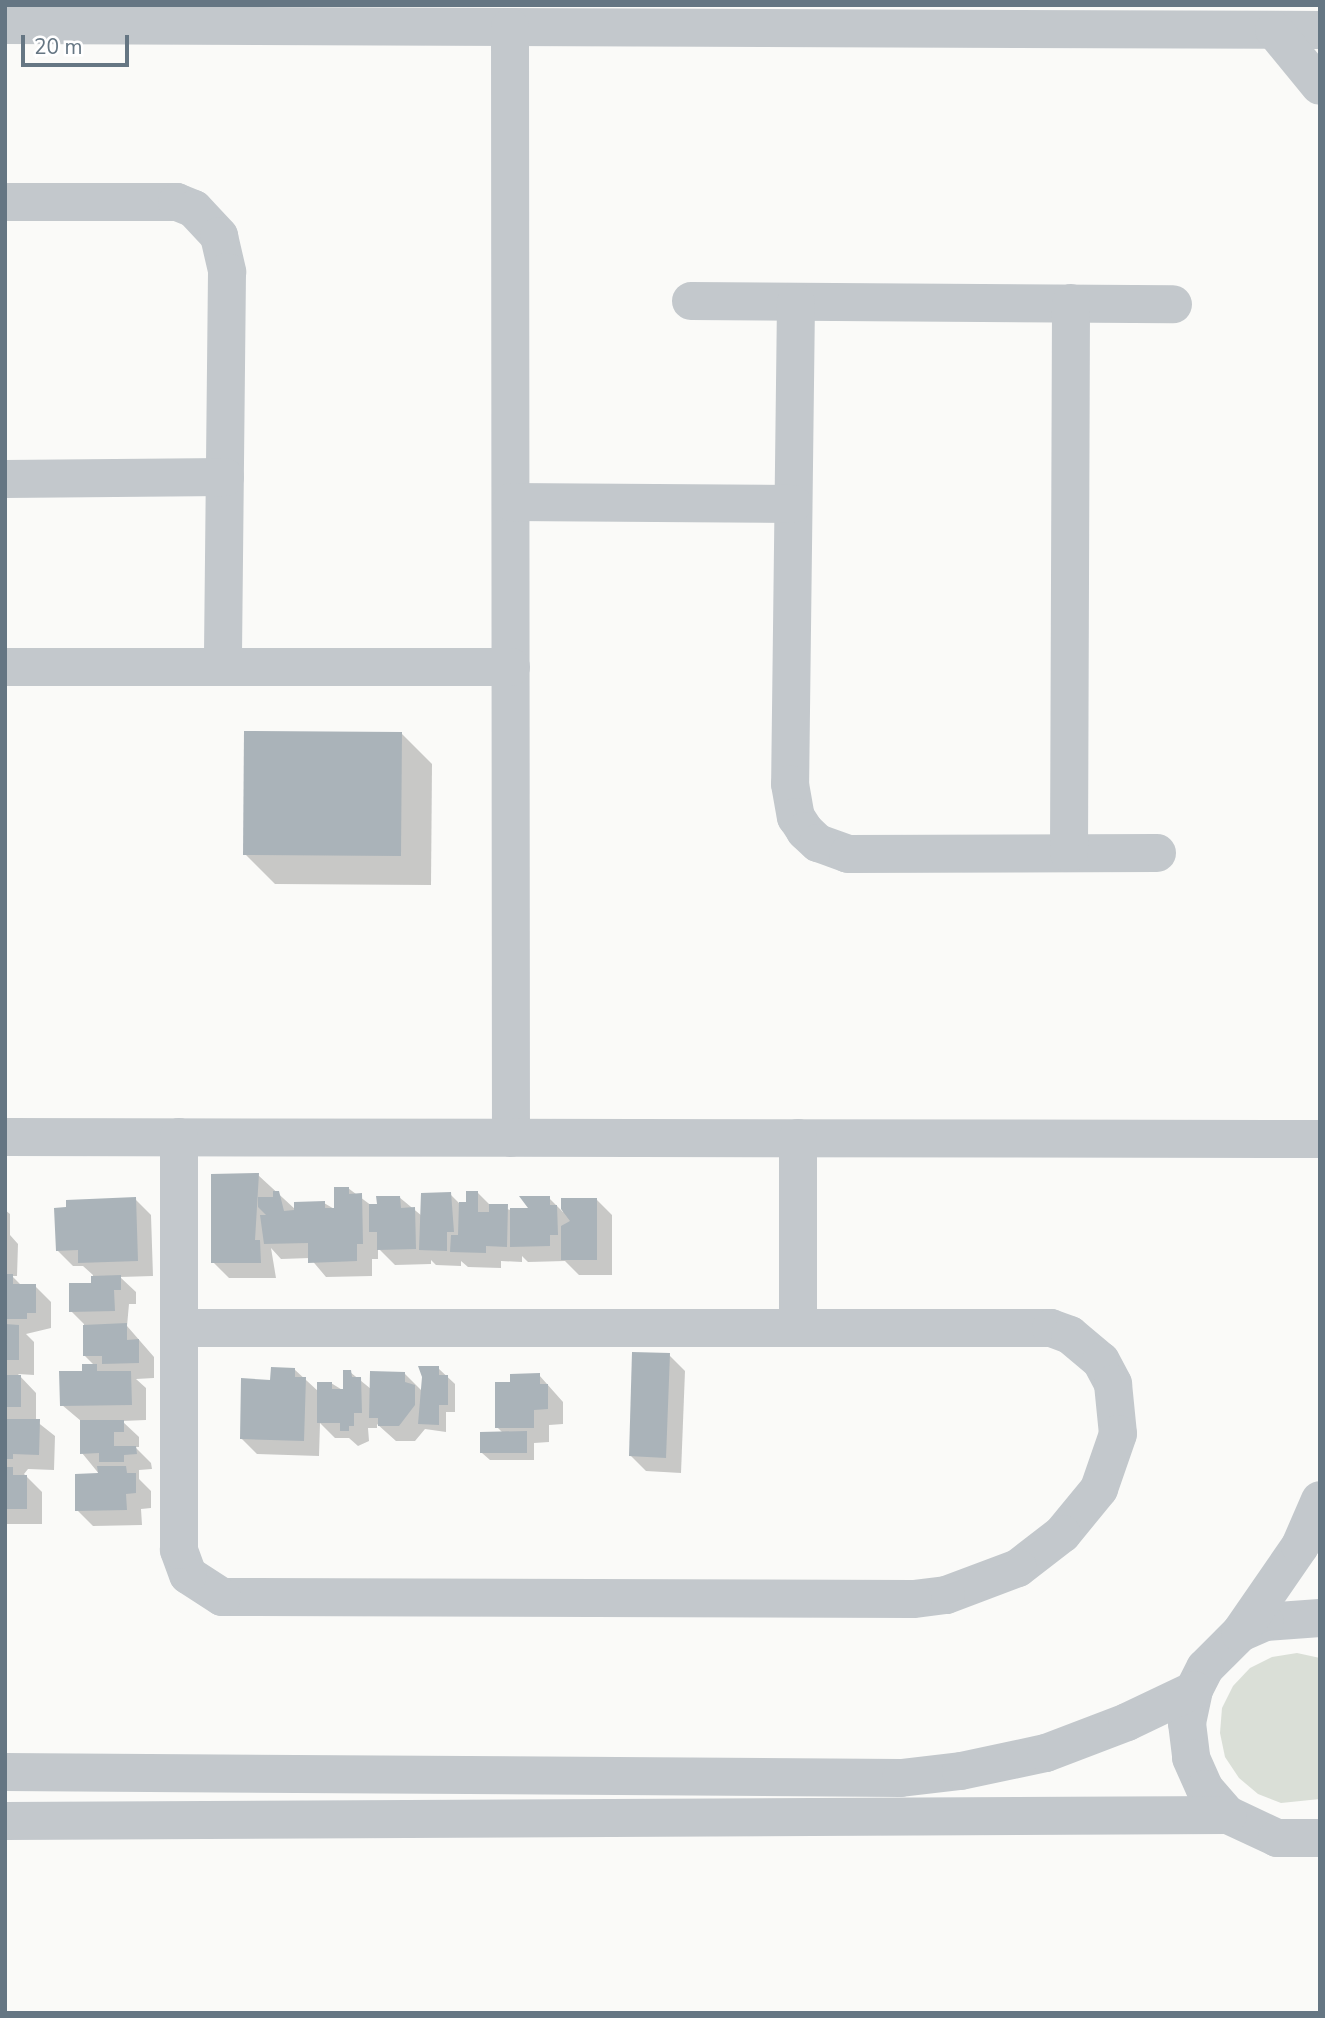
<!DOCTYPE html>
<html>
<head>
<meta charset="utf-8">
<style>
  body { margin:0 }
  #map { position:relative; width:1325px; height:2018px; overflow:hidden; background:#fafaf8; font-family:"Nunito Sans",sans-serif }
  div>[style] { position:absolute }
  .green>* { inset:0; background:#dadfd7 }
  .shadow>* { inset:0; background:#0003 }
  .building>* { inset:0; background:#aab3b9 }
  .minor>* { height:38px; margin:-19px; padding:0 19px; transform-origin:19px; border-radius:19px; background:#c3c8cc }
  span { translate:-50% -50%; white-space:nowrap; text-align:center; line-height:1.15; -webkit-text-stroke:7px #fff; paint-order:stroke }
  .frame { position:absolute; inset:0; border:7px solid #657683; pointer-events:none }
  .scale { position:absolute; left:21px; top:35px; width:108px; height:32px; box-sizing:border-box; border:4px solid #657683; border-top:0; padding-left:9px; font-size:21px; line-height:24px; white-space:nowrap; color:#657683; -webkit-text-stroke:5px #fff; paint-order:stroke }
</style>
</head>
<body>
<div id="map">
  <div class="green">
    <div style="clip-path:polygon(1297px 1653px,1320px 1658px,1320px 1799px,1281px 1803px,1258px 1794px,1239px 1778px,1225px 1757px,1220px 1733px,1222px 1708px,1233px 1686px,1250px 1668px,1272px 1657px)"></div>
  </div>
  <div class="shadow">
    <div style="clip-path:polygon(402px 734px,432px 764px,431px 885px,275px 884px,245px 854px)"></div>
    <div style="clip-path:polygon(258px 1175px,296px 1210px,324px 1203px,336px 1210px,348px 1188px,372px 1206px,399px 1197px,422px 1216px,450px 1194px,460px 1204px,468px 1204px,478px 1193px,491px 1206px,511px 1210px,532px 1210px,549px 1198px,563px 1212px,563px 1200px,597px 1200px,612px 1215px,612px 1275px,579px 1275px,565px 1261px,528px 1262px,522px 1256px,522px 1262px,501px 1261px,501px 1268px,468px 1267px,461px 1261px,461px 1266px,436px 1265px,431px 1260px,431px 1264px,395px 1265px,378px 1248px,378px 1259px,372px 1259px,372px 1276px,326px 1277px,310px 1258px,281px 1259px,271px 1248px,276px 1278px,229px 1278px,213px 1262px)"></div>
    <div style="clip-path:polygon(135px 1199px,151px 1215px,153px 1276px,120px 1277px,136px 1292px,136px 1304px,129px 1304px,127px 1326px,154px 1357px,154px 1378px,136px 1379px,146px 1388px,146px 1420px,122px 1421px,139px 1437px,139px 1447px,135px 1447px,151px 1463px,152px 1469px,139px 1470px,139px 1479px,151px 1491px,151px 1508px,141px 1509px,142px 1525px,93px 1526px,77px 1510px,100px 1475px,82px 1453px,81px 1421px,62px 1405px,84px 1373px,95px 1366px,85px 1356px,84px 1324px,71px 1311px,93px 1284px,93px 1275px,83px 1266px,73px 1266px,57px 1250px)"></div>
    <div style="clip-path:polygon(5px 1210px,10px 1214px,10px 1235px,18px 1244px,17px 1276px,12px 1276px,22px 1286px,35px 1286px,51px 1302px,51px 1328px,26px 1334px,34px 1342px,34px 1375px,18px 1374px,36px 1393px,36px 1421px,55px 1436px,54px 1470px,28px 1469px,24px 1474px,42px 1492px,42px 1524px,5px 1524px)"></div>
    <div style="clip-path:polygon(669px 1355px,685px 1371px,681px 1473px,646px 1471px,630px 1455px)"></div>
    <div style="clip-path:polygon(438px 1368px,455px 1384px,455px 1412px,446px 1412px,446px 1432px,425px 1429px,415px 1441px,396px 1441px,377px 1424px,377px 1428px,368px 1428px,369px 1441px,358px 1446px,349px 1438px,335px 1438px,320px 1423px,319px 1456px,257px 1454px,241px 1438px,272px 1381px,294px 1369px,319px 1392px,331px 1383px,344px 1391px,350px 1372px,371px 1389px,405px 1374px,422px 1391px)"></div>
    <div style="clip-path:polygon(539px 1375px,563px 1402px,563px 1424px,549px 1425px,549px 1442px,534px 1443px,534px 1460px,490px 1460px,482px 1453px,503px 1433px,497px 1427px,512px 1383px)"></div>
  </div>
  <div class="building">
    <div style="clip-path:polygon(244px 731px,402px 732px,401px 856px,243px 855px)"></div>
    <div style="clip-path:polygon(259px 1173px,255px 1240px,260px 1240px,261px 1263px,211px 1263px,211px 1174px)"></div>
    <div style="clip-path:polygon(334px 1187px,349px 1187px,349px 1194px,362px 1193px,363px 1244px,357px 1244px,357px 1261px,308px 1263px,308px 1243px,264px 1244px,260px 1215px,266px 1215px,258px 1207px,258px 1197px,273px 1197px,273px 1191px,279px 1191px,284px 1211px,294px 1210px,294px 1202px,325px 1201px,325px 1208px,334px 1208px)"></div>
    <div style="clip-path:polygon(466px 1191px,478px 1191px,478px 1212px,489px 1212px,489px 1204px,508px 1204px,507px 1247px,486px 1246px,486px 1253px,450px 1252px,451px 1235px,458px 1235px,459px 1202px,466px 1202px)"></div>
    <div style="clip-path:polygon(451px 1192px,454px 1232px,447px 1232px,447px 1251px,419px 1250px,421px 1193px)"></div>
    <div style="clip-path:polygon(376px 1196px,400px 1196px,401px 1208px,415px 1207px,416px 1249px,377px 1250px,377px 1232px,369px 1232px,369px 1204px,377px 1204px)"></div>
    <div style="clip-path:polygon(519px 1196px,550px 1196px,550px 1205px,557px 1205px,558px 1235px,550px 1235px,550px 1246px,510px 1247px,510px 1208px,528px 1208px)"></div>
    <div style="clip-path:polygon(136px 1197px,138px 1261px,78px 1263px,78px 1250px,56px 1251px,54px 1208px,66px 1207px,66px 1200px)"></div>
    <div style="clip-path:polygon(561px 1198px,597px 1198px,597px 1260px,561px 1260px,561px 1226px,570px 1221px,561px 1209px)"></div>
    <div style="clip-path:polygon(5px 1274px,13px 1274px,13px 1284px,36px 1284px,36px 1313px,27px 1313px,27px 1319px,5px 1319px)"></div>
    <div style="clip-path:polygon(121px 1275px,121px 1290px,114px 1290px,115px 1311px,69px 1312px,69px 1283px,91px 1283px,91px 1276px)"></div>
    <div style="clip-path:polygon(127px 1323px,127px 1340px,139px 1339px,139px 1363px,102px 1364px,102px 1356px,83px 1356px,83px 1325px)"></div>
    <div style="clip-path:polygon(5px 1324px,19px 1325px,19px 1360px,5px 1360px)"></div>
    <div style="clip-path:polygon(632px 1352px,670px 1353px,666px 1458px,629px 1456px)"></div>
    <div style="clip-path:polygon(82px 1364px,97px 1364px,97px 1371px,131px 1371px,132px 1405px,60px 1406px,59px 1371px,82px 1371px)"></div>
    <div style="clip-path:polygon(418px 1366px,439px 1366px,439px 1375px,448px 1375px,448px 1405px,439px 1405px,439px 1425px,418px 1424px,422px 1377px)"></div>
    <div style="clip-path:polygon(271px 1367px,295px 1368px,295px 1377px,306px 1377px,304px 1441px,240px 1439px,241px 1378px,270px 1380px)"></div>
    <div style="clip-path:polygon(343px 1370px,351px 1370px,352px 1377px,361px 1377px,362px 1413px,354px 1413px,354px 1426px,349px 1426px,349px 1431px,340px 1431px,340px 1423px,317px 1423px,317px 1382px,332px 1382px,332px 1389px,343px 1389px)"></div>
    <div style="clip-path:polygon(370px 1371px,405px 1372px,405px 1382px,415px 1385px,415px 1405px,399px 1426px,378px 1426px,378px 1418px,369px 1418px)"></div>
    <div style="clip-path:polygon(540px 1373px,540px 1384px,548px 1384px,548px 1409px,534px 1410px,534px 1428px,495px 1428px,495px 1382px,510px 1382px,510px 1374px)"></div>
    <div style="clip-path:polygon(5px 1375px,21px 1375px,21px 1407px,5px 1407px)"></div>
    <div style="clip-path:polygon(5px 1419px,40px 1419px,39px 1455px,13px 1454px,13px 1459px,5px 1459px)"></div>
    <div style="clip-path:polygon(80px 1420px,124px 1420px,124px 1432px,114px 1432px,114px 1446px,136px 1446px,137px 1454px,124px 1455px,124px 1462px,99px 1462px,99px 1453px,80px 1454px)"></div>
    <div style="clip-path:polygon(527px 1431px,527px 1453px,480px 1453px,480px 1432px)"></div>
    <div style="clip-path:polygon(97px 1466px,126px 1466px,127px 1473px,136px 1473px,136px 1493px,126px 1494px,127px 1510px,75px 1511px,75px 1474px,98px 1473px)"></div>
    <div style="clip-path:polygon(5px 1467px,13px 1467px,13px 1475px,27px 1475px,27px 1509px,5px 1509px)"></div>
  </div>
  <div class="minor">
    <div style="left:5px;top:25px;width:1315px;rotate:0.22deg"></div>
    <div style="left:510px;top:27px;width:1111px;rotate:89.95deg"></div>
    <div style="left:1274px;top:30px;width:72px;rotate:50.6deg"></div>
    <div style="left:5px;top:202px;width:172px"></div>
    <div style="left:177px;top:202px;width:18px;rotate:22deg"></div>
    <div style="left:194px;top:209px;width:37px;rotate:47deg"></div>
    <div style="left:219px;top:236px;width:37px;rotate:77deg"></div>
    <div style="left:227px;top:272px;width:395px;rotate:90.6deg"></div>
    <div style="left:691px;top:301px;width:482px;rotate:0.4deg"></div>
    <div style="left:796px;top:302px;width:482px;rotate:90.7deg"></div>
    <div style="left:790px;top:784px;width:34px;rotate:80deg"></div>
    <div style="left:796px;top:817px;width:17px;rotate:57deg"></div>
    <div style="left:805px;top:831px;width:18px;rotate:43deg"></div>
    <div style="left:818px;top:843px;width:32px;rotate:20deg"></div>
    <div style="left:848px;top:854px;width:309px;rotate:-0.2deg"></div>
    <div style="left:5px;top:479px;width:220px;rotate:-0.5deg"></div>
    <div style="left:511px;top:502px;width:282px;rotate:0.4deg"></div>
    <div style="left:5px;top:667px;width:506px"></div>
    <div style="left:1069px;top:853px;width:550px;rotate:-89.79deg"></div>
    <div style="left:5px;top:1137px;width:1315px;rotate:0.09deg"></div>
    <div style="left:798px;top:1138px;width:190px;rotate:90deg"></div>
    <div style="left:179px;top:1328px;width:872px"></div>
    <div style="left:1051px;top:1328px;width:20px;rotate:20deg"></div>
    <div style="left:1070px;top:1335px;width:40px;rotate:40deg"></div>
    <div style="left:1101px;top:1361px;width:26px;rotate:62deg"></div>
    <div style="left:1113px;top:1384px;width:50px;rotate:84.3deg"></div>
    <div style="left:1118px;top:1434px;width:58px;rotate:109.1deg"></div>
    <div style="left:1099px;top:1489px;width:58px;rotate:129.4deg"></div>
    <div style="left:1062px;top:1534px;width:56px;rotate:142.3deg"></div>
    <div style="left:1018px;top:1568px;width:77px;rotate:159.4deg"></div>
    <div style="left:946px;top:1595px;width:33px;rotate:173deg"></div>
    <div style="left:913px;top:1599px;width:691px;rotate:-179.83deg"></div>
    <div style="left:222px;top:1597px;width:40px;rotate:-147.1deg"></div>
    <div style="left:188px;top:1575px;width:27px;rotate:-110deg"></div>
    <div style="left:179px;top:1550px;width:413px;rotate:-90deg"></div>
    <div style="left:1320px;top:1618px;width:55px;rotate:175.8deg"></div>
    <div style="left:1265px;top:1622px;width:27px;rotate:156deg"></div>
    <div style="left:1240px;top:1633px;width:49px;rotate:135deg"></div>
    <div style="left:1205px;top:1668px;width:25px;rotate:117deg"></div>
    <div style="left:1194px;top:1690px;width:34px;rotate:102deg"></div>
    <div style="left:1187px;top:1723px;width:35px;rotate:83deg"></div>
    <div style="left:1191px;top:1758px;width:34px;rotate:66deg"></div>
    <div style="left:1205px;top:1789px;width:35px;rotate:49deg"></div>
    <div style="left:1228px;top:1815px;width:54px;rotate:25.1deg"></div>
    <div style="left:1277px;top:1838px;width:43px"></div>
    <div style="left:1240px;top:1633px;width:106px;rotate:-55.4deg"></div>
    <div style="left:1300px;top:1546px;width:50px;rotate:-66.5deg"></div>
    <div style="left:5px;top:1772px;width:896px;rotate:0.38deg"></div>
    <div style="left:901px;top:1778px;width:60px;rotate:-6.7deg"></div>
    <div style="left:961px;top:1771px;width:87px;rotate:-12deg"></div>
    <div style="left:1046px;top:1753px;width:87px;rotate:-20.9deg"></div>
    <div style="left:1127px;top:1722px;width:74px;rotate:-25.5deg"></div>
    <div style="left:5px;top:1821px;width:1223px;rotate:-0.28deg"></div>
  </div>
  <div class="frame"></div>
  <div class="scale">20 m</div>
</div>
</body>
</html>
